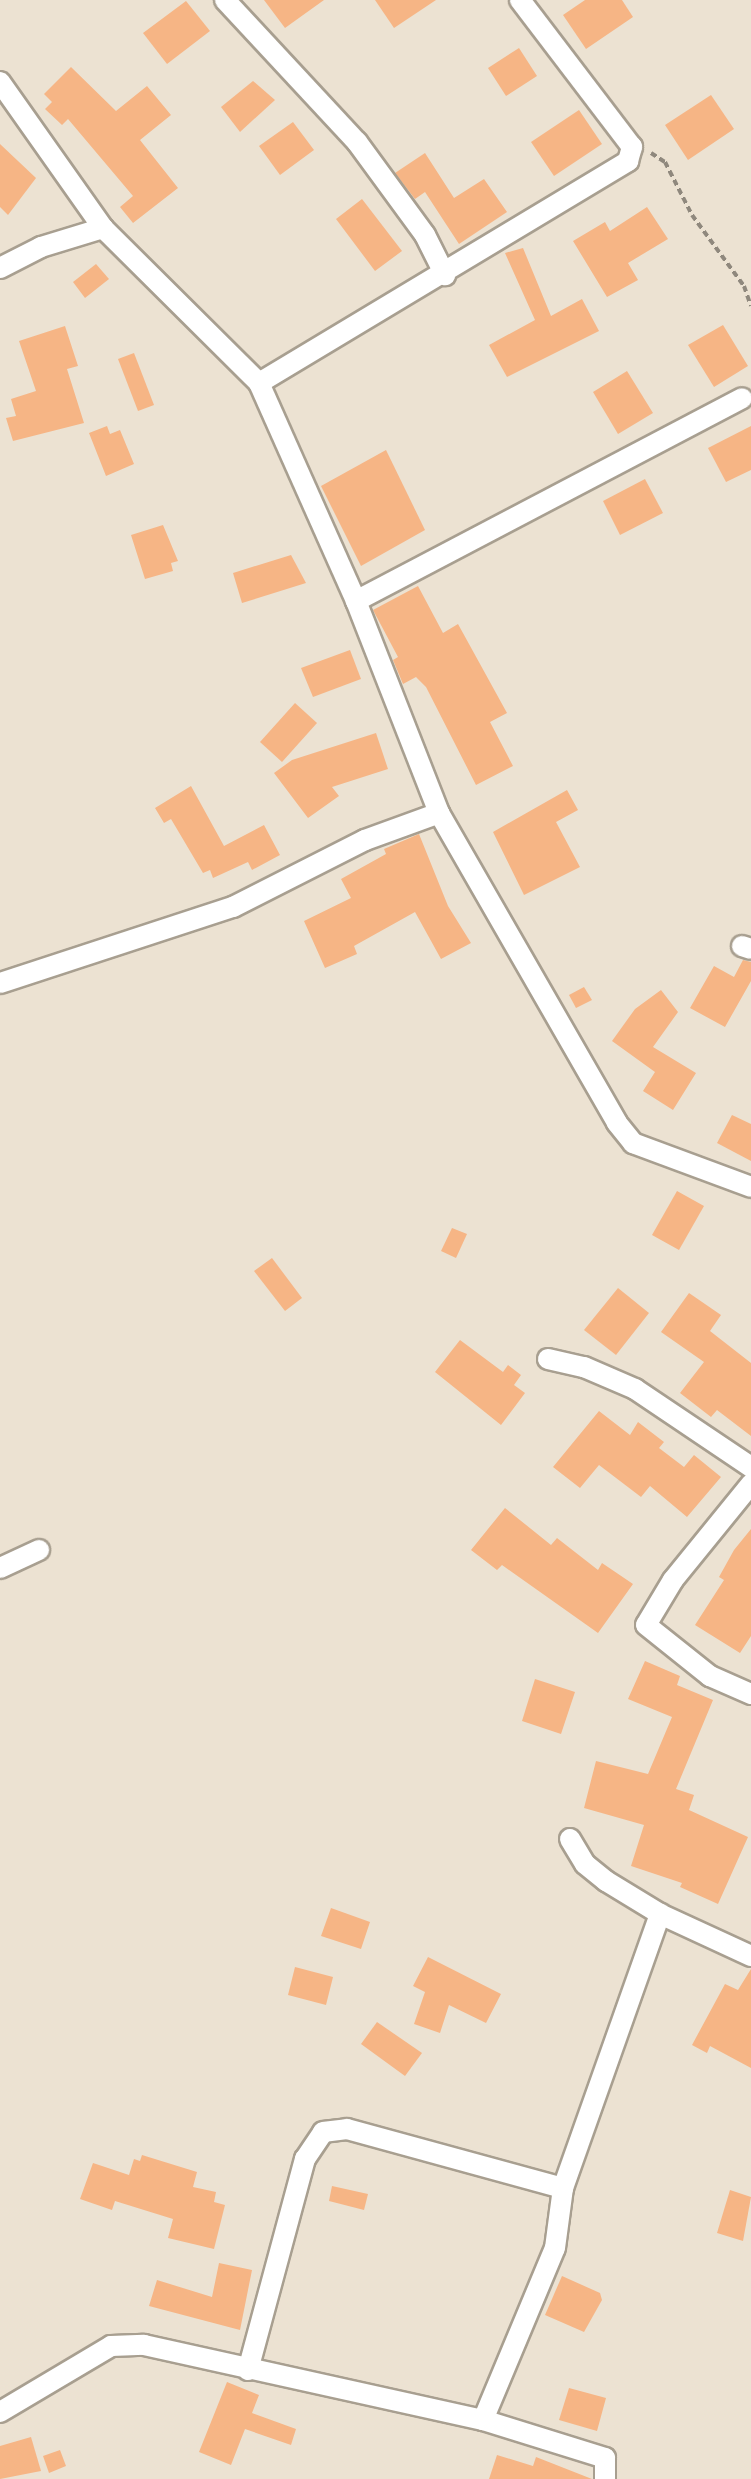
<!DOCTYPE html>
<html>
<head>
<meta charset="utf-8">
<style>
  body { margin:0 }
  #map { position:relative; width:751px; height:2479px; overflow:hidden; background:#ece2d2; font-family:Manrope,sans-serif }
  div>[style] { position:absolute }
  .building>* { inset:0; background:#f6b585 }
  .path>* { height:4px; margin-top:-2px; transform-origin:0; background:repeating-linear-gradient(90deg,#8f887d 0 6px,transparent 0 10px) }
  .roads { filter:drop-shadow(2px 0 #a89f90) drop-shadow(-2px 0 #a89f90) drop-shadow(0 2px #a89f90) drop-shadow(0 -2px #a89f90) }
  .minor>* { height:20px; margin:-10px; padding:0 10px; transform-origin:10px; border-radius:10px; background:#fff }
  span { translate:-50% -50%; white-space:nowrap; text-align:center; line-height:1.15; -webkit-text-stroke:6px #f9efdf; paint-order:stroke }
</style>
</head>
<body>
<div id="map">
  <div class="building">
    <div style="clip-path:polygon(264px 0,324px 0,285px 28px)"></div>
    <div style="clip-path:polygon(375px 0,436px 0,394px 28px)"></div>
    <div style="clip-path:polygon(585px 0,622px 0,633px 17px,586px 49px,563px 15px)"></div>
    <div style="clip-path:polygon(186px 1px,210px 31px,167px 64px,143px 33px)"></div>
    <div style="clip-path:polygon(519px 48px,537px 76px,506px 96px,488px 68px)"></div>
    <div style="clip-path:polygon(71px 67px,116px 111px,147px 86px,171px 115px,140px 140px,178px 188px,133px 223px,120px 207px,133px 196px,68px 119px,62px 125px,45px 109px,52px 102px,44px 94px)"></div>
    <div style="clip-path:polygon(253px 81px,275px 100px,240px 132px,221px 107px)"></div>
    <div style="clip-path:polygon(711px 95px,734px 129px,688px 160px,665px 125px)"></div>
    <div style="clip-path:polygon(579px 110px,602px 144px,554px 176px,531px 142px)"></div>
    <div style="clip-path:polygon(293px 122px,314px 150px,280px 175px,259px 146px)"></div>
    <div style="clip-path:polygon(0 144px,36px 178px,8px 215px,0 207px)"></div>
    <div style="clip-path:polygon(425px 153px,454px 198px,484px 179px,507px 212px,459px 244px,425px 192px,415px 199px,395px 173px)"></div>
    <div style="clip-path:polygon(362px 199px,402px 251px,375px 271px,336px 219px)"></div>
    <div style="clip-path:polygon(647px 207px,668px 239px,628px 263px,638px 280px,607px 297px,573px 241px,605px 222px,610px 231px)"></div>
    <div style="clip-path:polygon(523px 248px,551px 316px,582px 299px,599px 331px,507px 377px,489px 345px,535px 320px,505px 253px)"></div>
    <div style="clip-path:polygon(96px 264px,109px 279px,85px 298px,73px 282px)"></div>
    <div style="clip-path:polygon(723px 325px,748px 366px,714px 387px,688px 345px)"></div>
    <div style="clip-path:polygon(65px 326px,78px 366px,67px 369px,84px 423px,13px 441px,6px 418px,16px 416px,11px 399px,36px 391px,19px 341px)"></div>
    <div style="clip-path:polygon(134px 353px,154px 405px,138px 411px,118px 359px)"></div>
    <div style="clip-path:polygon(627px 371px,653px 413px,618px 434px,593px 392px)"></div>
    <div style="clip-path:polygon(107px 426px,110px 434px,120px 430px,134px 464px,106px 476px,89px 433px)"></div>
    <div style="clip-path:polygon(751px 426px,751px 470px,726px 482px,708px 448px)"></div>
    <div style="clip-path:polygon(386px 450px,425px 530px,361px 566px,321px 486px)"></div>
    <div style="clip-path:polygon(645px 479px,663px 513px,620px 535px,603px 501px)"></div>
    <div style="clip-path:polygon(163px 525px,178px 561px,171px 563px,173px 571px,145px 579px,131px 535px)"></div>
    <div style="clip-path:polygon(291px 555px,306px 583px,242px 603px,233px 573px)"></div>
    <div style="clip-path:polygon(418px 586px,443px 633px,458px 624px,507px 713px,490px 722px,513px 766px,476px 785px,426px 687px,416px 677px,403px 684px,393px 660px,398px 657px,373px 610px)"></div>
    <div style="clip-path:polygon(350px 650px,361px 679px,313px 697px,301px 668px)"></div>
    <div style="clip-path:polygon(295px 703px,317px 723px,282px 762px,260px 742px)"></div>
    <div style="clip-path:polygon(376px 733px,388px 769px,332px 787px,339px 796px,308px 818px,274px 773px,292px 760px)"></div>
    <div style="clip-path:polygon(191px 786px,224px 846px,264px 825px,280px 855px,252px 870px,248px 862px,213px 878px,210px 870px,203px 873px,171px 819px,164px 823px,155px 808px)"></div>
    <div style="clip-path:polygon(567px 790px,578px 810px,556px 822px,580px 867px,524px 895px,493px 832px)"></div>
    <div style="clip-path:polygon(419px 834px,448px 906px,471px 943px,441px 959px,415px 912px,354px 946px,357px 954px,325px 968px,304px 921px,351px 898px,341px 879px,386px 854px,384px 849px)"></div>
    <div style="clip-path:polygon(743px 960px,751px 962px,751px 981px,725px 1027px,690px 1008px,714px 966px,734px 977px)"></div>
    <div style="clip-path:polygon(584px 987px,592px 1000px,576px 1008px,569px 995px)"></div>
    <div style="clip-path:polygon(661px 990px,678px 1012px,653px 1047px,696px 1073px,673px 1110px,643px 1091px,655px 1072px,612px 1041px,635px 1009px)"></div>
    <div style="clip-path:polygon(732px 1115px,751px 1124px,751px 1161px,717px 1143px)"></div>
    <div style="clip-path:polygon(677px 1191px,704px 1206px,679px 1250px,652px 1235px)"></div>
    <div style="clip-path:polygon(452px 1228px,467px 1234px,456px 1258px,441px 1251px)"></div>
    <div style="clip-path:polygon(272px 1258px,302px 1298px,285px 1311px,254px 1271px)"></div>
    <div style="clip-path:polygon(618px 1288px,649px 1313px,616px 1355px,584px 1330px)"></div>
    <div style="clip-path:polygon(689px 1293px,721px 1315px,710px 1331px,751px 1363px,751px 1436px,717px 1410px,711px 1417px,680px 1393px,704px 1362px,661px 1332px)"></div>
    <div style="clip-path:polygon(460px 1340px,503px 1372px,508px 1365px,521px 1375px,514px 1385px,525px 1393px,501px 1425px,435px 1372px)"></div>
    <div style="clip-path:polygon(599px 1411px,630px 1435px,638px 1422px,664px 1442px,659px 1448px,684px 1467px,694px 1455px,721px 1477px,687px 1517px,650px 1486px,641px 1497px,599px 1465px,580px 1488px,553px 1467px)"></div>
    <div style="clip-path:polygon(505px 1508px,551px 1545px,557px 1538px,598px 1570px,602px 1563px,633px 1584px,598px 1633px,502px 1565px,497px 1570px,471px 1550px)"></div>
    <div style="clip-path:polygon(751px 1529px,751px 1636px,740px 1653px,695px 1625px,724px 1580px,719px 1577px,734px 1550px)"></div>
    <div style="clip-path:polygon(645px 1661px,680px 1676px,677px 1685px,713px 1700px,676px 1789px,694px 1795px,689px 1810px,748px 1837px,718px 1904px,680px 1887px,682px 1883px,631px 1866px,644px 1825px,584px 1808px,596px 1761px,648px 1774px,672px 1717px,628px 1699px)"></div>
    <div style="clip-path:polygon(535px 1679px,575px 1692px,561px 1734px,522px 1721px)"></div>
    <div style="clip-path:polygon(331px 1908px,370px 1922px,361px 1949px,321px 1936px)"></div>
    <div style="clip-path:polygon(428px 1957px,501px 1994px,486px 2023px,449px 2005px,440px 2033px,414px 2024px,425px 1992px,413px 1986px)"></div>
    <div style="clip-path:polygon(295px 1967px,333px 1977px,326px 2005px,288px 1995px)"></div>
    <div style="clip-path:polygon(751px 1969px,751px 2068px,710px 2046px,707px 2053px,692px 2045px,725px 1984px,738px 1990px)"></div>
    <div style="clip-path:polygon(377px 2022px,422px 2053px,405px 2076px,361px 2044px)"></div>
    <div style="clip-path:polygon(142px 2155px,197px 2172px,193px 2187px,216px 2192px,214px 2202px,225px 2205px,214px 2249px,168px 2238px,173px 2219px,115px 2201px,112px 2210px,80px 2199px,93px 2163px,129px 2175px,134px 2159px,140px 2161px)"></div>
    <div style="clip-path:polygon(332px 2186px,368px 2194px,364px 2210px,329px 2201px)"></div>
    <div style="clip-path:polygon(730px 2190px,751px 2197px,743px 2241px,717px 2233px)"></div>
    <div style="clip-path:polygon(219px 2263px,252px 2270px,240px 2330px,149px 2306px,157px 2280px,212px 2297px)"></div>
    <div style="clip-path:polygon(562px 2276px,600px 2293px,602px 2300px,584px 2332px,545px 2315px)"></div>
    <div style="clip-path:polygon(227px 2382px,259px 2395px,252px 2413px,296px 2429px,291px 2445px,245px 2429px,231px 2465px,199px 2452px)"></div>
    <div style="clip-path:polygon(569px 2388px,606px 2398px,597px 2431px,559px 2420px)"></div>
    <div style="clip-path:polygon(31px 2437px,41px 2471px,0 2479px,0 2446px)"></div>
    <div style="clip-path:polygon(60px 2450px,66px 2466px,49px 2473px,43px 2456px)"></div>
    <div style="clip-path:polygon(497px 2455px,533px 2466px,536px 2457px,592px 2479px,489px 2479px)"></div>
  </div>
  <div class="path">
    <div style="left:651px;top:153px;width:17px;rotate:33deg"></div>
    <div style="left:665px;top:162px;width:59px;rotate:63deg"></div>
    <div style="left:692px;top:215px;width:88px;rotate:53.8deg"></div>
    <div style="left:744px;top:286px;width:21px;rotate:71deg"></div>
  </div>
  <div class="roads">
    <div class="minor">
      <div style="left:225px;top:0;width:194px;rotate:47.1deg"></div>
      <div style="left:357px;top:142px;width:115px;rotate:53.8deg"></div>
      <div style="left:425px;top:235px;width:45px;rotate:63.4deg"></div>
      <div style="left:0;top:82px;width:179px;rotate:54.8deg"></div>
      <div style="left:103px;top:228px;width:220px;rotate:44.8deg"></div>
      <div style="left:259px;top:383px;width:239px;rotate:66deg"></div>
      <div style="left:356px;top:601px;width:228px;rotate:68.6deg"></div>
      <div style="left:439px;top:813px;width:357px;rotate:60.1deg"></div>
      <div style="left:617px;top:1123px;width:26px;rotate:51deg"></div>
      <div style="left:633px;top:1143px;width:126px;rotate:20.4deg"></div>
      <div style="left:0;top:268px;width:46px;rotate:-27.1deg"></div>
      <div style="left:41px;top:247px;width:65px;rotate:-17deg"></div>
      <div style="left:259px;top:383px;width:431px;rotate:-31deg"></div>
      <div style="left:628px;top:161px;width:15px;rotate:-74deg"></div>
      <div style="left:632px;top:147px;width:185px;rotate:-127.3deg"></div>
      <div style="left:356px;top:601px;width:436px;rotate:-27.7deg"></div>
      <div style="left:742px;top:946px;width:9px;rotate:18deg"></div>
      <div style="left:0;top:983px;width:245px;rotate:-18.1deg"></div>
      <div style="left:233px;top:907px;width:148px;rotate:-26.9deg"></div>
      <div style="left:365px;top:840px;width:79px;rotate:-20deg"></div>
      <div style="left:548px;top:1359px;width:37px;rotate:13deg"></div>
      <div style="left:584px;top:1367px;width:56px;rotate:23.3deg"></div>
      <div style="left:635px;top:1389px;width:140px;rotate:33.9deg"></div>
      <div style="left:751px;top:1484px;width:124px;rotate:129.1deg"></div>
      <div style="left:673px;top:1580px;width:52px;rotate:121deg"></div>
      <div style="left:646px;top:1625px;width:82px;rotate:38.6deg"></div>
      <div style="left:710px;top:1676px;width:45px;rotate:23.7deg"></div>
      <div style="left:0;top:1568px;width:43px;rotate:-24.8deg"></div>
      <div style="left:570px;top:1839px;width:29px;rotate:59deg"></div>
      <div style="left:585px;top:1864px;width:27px;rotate:39deg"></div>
      <div style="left:606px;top:1881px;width:63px;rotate:31.4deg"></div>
      <div style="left:660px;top:1914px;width:100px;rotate:24.8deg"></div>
      <div style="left:248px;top:2370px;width:219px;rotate:-74.9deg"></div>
      <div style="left:305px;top:2159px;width:32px;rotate:-56deg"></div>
      <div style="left:323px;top:2132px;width:24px;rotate:-7deg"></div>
      <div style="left:347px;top:2129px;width:224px;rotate:15.3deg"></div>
      <div style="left:0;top:2412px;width:129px;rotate:-30.7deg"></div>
      <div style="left:111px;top:2346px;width:33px;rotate:-2deg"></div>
      <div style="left:144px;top:2345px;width:347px;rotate:12.5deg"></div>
      <div style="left:483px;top:2420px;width:128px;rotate:17.3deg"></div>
      <div style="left:605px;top:2458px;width:21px;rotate:90deg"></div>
      <div style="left:483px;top:2420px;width:186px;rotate:-67.3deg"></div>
      <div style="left:555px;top:2248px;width:61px;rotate:-82.4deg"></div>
      <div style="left:563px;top:2188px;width:291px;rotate:-70.5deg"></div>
    </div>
  </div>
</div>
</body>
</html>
